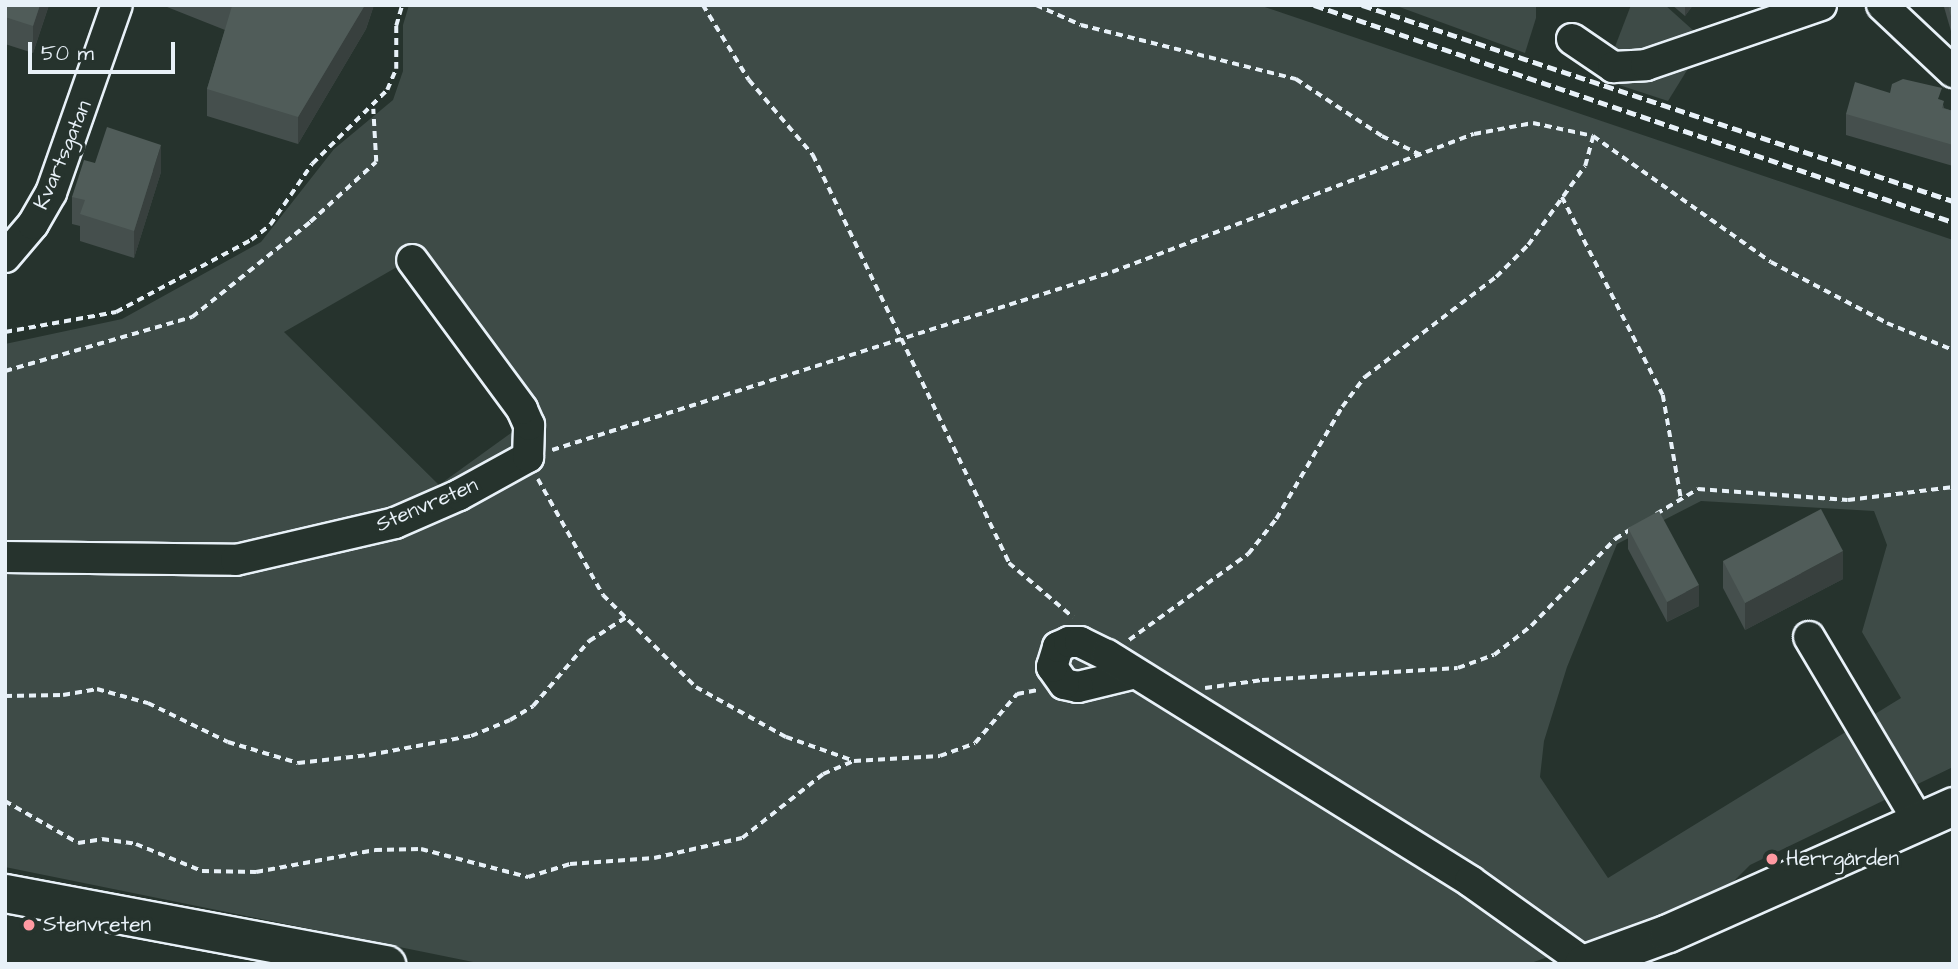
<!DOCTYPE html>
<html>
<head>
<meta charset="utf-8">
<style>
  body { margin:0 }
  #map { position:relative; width:1958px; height:969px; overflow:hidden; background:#26332d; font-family:"Architects Daughter",sans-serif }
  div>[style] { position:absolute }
  .green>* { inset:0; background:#3e4b47 }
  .path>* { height:3.5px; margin-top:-1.75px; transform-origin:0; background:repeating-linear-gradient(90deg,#e8f1f8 0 7px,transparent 0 12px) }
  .roads { filter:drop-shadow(2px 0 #e8f1f8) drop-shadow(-2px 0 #e8f1f8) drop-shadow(0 2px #e8f1f8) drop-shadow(0 -2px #e8f1f8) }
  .minor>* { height:30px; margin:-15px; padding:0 15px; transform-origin:15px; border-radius:15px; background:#26332d }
  .major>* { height:37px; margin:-18.5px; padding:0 18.5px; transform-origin:18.5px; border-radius:18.5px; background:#26332d }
  .rail>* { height:5px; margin-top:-2.5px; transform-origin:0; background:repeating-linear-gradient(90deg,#e8f1f8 0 10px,transparent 0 15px) }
  .wall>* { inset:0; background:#454f4d }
  .shaded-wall>* { inset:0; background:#38403e }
  .building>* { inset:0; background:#505c59 }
  .dots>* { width:19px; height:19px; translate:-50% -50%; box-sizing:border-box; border:4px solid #26332d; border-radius:50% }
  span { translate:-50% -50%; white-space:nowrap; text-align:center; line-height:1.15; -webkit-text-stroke:7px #26332d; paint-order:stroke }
  .street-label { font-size:21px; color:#e8f1f8 }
  .poi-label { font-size:21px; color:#e8f1f8 }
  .left { translate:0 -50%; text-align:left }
  .frame { position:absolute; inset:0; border:7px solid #e8f1f8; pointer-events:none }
  .scale { position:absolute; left:28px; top:42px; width:147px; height:32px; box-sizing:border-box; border:4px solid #e8f1f8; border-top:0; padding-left:9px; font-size:21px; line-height:24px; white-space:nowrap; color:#e8f1f8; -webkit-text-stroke:5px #26332d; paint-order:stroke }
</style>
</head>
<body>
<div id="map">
  <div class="green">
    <div style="clip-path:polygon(evenodd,409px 5px,1259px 5px,1953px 240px,1953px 767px,1750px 865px,1731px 884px,1661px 917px,1528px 964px,483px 964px,5px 867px,5px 344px,122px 319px,261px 242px,334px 149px,393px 100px,403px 71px,403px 25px,409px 5px,423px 252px,536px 415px,439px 485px,284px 332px,423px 252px,409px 5px,1701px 501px,1874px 511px,1887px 545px,1862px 632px,1901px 698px,1608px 878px,1540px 777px,1544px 741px,1567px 667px,1617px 544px,1701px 501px)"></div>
    <div style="clip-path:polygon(1394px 5px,1536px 5px,1536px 18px,1525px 53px)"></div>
    <div style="clip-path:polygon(1631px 5px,1665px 5px,1705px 41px,1668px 101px,1613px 83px,1608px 65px)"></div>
  </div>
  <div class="path">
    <div style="left:703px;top:5px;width:88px;rotate:58.5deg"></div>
    <div style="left:749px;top:80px;width:99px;rotate:49.5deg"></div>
    <div style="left:813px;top:155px;width:453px;rotate:64.3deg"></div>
    <div style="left:1009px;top:563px;width:84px;rotate:40.2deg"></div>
    <div style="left:1036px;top:5px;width:49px;rotate:24deg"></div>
    <div style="left:1081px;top:25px;width:222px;rotate:14.1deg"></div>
    <div style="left:1296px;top:79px;width:103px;rotate:33.5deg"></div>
    <div style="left:1382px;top:136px;width:43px;rotate:26deg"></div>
    <div style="left:1562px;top:197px;width:222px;rotate:63deg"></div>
    <div style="left:1663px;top:395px;width:105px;rotate:80.1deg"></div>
    <div style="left:5px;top:332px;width:113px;rotate:-10.2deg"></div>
    <div style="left:116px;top:312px;width:153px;rotate:-28.1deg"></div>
    <div style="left:251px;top:240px;width:24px;rotate:-38deg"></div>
    <div style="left:270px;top:225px;width:74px;rotate:-55.5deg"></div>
    <div style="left:312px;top:164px;width:105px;rotate:-44.6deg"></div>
    <div style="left:387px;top:90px;width:23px;rotate:-67deg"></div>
    <div style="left:396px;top:69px;width:43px;rotate:-90deg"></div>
    <div style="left:396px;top:26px;width:22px;rotate:-74deg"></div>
    <div style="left:5px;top:371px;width:195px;rotate:-16.1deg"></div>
    <div style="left:192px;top:317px;width:151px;rotate:-38.8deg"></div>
    <div style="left:310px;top:222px;width:89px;rotate:-42.3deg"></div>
    <div style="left:376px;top:162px;width:53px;rotate:-93.2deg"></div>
    <div style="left:552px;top:450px;width:588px;rotate:-17.63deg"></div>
    <div style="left:1112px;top:272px;width:387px;rotate:-20.9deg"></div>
    <div style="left:1474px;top:134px;width:60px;rotate:-10.6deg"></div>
    <div style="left:1533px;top:123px;width:61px;rotate:12.2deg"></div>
    <div style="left:1593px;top:136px;width:218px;rotate:35.3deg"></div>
    <div style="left:1771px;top:262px;width:131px;rotate:27.7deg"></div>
    <div style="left:1887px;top:323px;width:71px;rotate:22.2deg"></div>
    <div style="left:538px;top:479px;width:133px;rotate:60.7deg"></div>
    <div style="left:603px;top:595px;width:131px;rotate:44.7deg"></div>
    <div style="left:696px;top:687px;width:103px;rotate:29.1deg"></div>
    <div style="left:786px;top:737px;width:72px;rotate:19.4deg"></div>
    <div style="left:1656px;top:514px;width:49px;rotate:-30.8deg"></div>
    <div style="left:1698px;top:489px;width:150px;rotate:4.2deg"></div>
    <div style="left:1848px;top:500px;width:106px;rotate:-7.1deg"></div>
    <div style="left:1129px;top:640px;width:147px;rotate:-35.9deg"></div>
    <div style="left:1248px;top:554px;width:45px;rotate:-51.3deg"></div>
    <div style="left:1276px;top:519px;width:130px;rotate:-59.5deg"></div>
    <div style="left:1342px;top:407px;width:38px;rotate:-53deg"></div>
    <div style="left:1365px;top:377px;width:165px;rotate:-37.4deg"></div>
    <div style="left:1496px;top:277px;width:45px;rotate:-45deg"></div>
    <div style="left:1528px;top:245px;width:97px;rotate:-54.2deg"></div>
    <div style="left:1585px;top:166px;width:31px;rotate:-75deg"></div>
    <div style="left:1205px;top:688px;width:58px;rotate:-8deg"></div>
    <div style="left:1262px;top:680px;width:196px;rotate:-3.5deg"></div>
    <div style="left:1458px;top:668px;width:38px;rotate:-20deg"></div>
    <div style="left:1494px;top:655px;width:47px;rotate:-38.1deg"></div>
    <div style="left:1531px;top:626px;width:121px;rotate:-46deg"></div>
    <div style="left:1615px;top:539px;width:19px;rotate:-32deg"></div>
    <div style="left:5px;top:696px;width:58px;rotate:-1deg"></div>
    <div style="left:63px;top:695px;width:35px;rotate:-10deg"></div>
    <div style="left:97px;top:689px;width:53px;rotate:15.4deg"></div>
    <div style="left:148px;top:703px;width:89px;rotate:26deg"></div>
    <div style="left:228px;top:742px;width:73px;rotate:16.7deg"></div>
    <div style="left:298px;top:763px;width:71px;rotate:-6.4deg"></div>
    <div style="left:369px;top:755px;width:104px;rotate:-10.6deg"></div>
    <div style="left:471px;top:736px;width:42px;rotate:-22.3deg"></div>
    <div style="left:510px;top:720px;width:27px;rotate:-31deg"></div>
    <div style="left:533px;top:706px;width:86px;rotate:-49.3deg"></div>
    <div style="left:589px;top:641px;width:43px;rotate:-32.6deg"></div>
    <div style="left:5px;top:801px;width:84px;rotate:29.9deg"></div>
    <div style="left:78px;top:843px;width:24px;rotate:-9deg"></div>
    <div style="left:102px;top:839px;width:34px;rotate:8deg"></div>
    <div style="left:136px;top:844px;width:71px;rotate:22.2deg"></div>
    <div style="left:202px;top:871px;width:54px;rotate:1.1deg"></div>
    <div style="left:256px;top:872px;width:121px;rotate:-10.5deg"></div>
    <div style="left:375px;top:850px;width:46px;rotate:-1.2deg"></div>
    <div style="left:421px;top:849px;width:111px;rotate:14.7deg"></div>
    <div style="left:528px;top:877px;width:44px;rotate:-17.2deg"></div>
    <div style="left:570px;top:864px;width:84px;rotate:-4.1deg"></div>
    <div style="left:654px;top:858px;width:90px;rotate:-12.8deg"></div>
    <div style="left:742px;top:838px;width:103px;rotate:-38.3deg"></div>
    <div style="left:823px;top:774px;width:34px;rotate:-23deg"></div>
    <div style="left:854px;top:761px;width:86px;rotate:-3.3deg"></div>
    <div style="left:940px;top:756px;width:37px;rotate:-20deg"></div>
    <div style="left:975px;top:743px;width:65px;rotate:-49.4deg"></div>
    <div style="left:1017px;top:694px;width:21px;rotate:-11deg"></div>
  </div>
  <div class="roads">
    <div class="minor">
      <div style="left:1882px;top:5px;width:98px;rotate:43.3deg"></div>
      <div style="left:1572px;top:39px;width:50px;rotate:34.3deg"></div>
      <div style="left:1613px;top:67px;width:33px;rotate:-3deg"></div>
      <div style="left:1646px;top:65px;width:185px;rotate:-18.9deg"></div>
      <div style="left:5px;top:257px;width:43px;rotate:-49.7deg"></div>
      <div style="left:33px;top:224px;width:36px;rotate:-60deg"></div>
      <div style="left:51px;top:193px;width:199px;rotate:-70.7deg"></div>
      <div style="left:5px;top:557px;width:231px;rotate:0.7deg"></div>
      <div style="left:236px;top:560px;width:163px;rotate:-13.1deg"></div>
      <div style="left:395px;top:523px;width:70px;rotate:-23.6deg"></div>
      <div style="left:459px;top:495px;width:79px;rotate:-28.8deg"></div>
      <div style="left:528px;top:457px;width:32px;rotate:-88deg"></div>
      <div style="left:529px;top:425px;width:17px;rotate:-114deg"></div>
      <div style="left:522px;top:409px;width:185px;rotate:-126.4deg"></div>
      <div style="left:1809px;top:637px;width:215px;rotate:59.3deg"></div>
      <div style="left:1132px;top:674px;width:56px;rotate:166.5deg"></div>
      <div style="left:1078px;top:687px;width:14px;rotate:-168deg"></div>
      <div style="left:1064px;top:684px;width:21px;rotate:-125deg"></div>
      <div style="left:1052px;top:667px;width:21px;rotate:-73deg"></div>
      <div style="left:1058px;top:647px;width:12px;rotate:-24deg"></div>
      <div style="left:1069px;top:642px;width:11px"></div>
      <div style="left:1080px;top:642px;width:30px;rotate:26deg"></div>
      <div style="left:1107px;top:655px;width:428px;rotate:31.9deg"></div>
      <div style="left:1470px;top:881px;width:141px;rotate:35.5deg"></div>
    </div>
    <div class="major">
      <div style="left:5px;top:893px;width:388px;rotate:10.6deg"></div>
      <div style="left:1583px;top:964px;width:90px;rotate:-20deg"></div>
      <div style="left:1668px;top:933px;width:312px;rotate:-24deg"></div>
    </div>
  </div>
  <div class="rail">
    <div style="left:1314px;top:5px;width:675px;rotate:18.76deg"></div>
    <div style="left:1362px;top:5px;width:623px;rotate:18.35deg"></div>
  </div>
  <div class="wall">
    <div style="clip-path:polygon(5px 5px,49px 5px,33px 53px,5px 44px)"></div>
    <div style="clip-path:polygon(162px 5px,374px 5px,366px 29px,298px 144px,207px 116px,207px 89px,225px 30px)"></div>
    <div style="clip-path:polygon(1672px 5px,1693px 5px,1685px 16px)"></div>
    <div style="clip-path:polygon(1944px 5px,1953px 5px,1953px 38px,1944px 7px)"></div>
    <div style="clip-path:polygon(1890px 93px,1942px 100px,1944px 108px,1953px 111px,1953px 166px,1846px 135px,1846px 114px)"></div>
    <div style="clip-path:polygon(95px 163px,161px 172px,134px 258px,80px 241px,80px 226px,72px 224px,72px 197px)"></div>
    <div style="clip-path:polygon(1628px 528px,1699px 606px,1667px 622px,1628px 549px)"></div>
    <div style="clip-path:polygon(1723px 561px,1843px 579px,1745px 630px,1723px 588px)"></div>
  </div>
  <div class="shaded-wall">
    <div style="clip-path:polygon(40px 5px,49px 5px,33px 53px,33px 26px)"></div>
    <div style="clip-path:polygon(365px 5px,374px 5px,366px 29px,298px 144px,298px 117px)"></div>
    <div style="clip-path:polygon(1685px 5px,1693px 5px,1685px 16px)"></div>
    <div style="clip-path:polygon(161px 145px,161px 172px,134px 258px,134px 231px)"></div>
    <div style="clip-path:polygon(1843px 551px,1843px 579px,1745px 630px,1745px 603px)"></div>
    <div style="clip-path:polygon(1699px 585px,1699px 606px,1667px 622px,1667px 602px)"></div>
  </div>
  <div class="building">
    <div style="clip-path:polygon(5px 5px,40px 5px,33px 26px,5px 17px)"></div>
    <div style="clip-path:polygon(231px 5px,365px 5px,298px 117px,207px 89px,232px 6px)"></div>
    <div style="clip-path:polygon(1948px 5px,1953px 5px,1953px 24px)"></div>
    <div style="clip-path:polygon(1903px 79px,1942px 88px,1938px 99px,1944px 101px,1942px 108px,1953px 111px,1953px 145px,1846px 114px,1855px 82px,1890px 93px,1892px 84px)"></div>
    <div style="clip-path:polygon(107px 127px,161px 145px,134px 231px,80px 214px,85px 200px,72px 197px,84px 160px,95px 163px)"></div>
    <div style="clip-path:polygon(1821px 509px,1843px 551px,1745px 603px,1723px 561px)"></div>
    <div style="clip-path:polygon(1659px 511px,1699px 585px,1667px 602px,1628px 528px)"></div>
  </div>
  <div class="dots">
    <div style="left:1772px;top:859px;background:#ff9aa2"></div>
    <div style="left:29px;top:925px;background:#ff9aa2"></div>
  </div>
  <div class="street-label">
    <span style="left:63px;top:155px;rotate:-67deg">Kvartsgatan</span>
    <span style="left:427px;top:505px;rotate:-23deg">Stenvreten</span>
  </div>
  <div class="poi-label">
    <span class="left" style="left:1786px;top:859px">Herrgården</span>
    <span class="left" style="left:43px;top:925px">Stenvreten</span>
  </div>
  <div class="frame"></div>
  <div class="scale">50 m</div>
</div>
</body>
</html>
